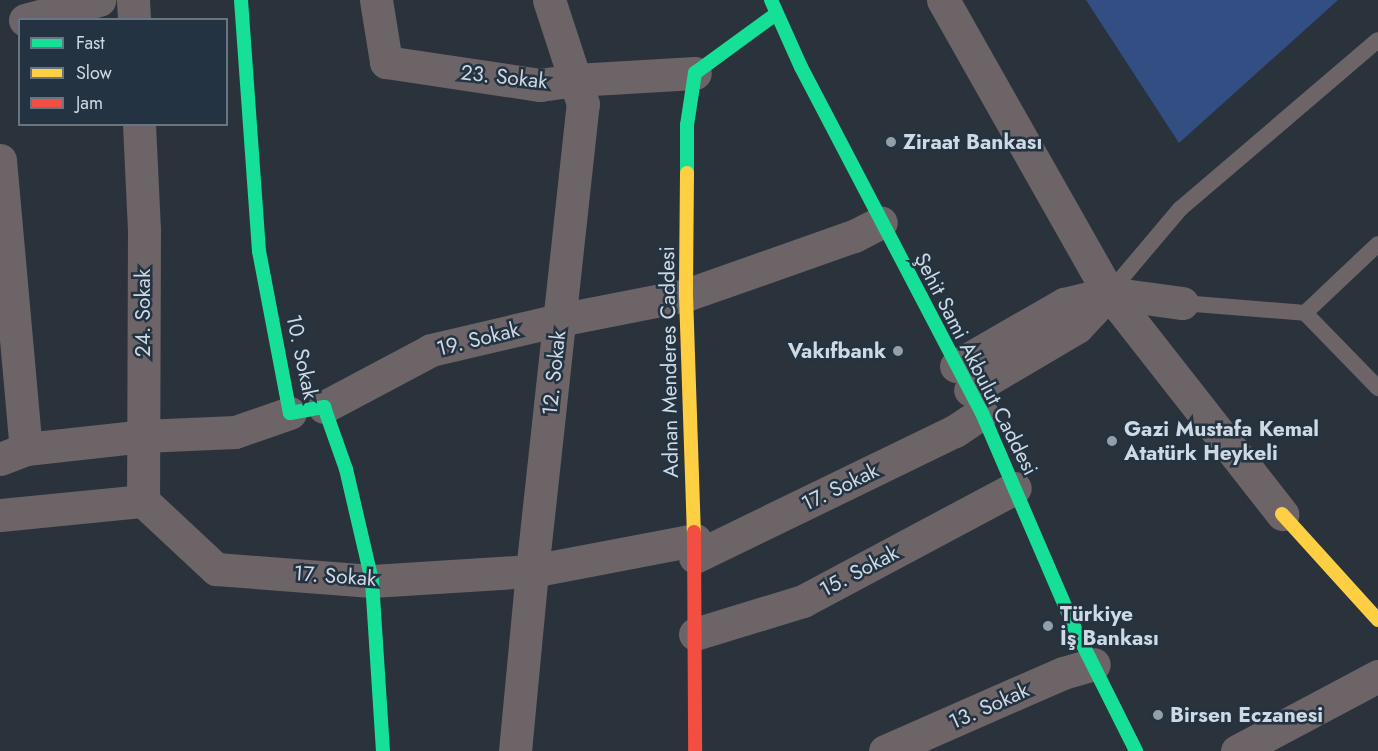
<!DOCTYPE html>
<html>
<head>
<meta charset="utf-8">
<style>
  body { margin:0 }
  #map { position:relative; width:1378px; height:751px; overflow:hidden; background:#2a333b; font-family:Jost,sans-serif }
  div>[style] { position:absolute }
  .water>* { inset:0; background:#334e83 }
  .lane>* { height:16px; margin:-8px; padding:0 8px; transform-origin:8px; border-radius:8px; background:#6d6467 }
  .street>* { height:33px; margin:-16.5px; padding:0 16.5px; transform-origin:16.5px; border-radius:16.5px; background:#6d6467 }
  .fast>* { height:14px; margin:-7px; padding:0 7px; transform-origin:7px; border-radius:7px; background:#16e098 }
  .slow>* { height:14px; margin:-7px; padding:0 7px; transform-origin:7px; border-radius:7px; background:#ffcf43 }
  .jam>* { height:14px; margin:-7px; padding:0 7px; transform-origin:7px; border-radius:7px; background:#f24e42 }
  .dots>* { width:16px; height:16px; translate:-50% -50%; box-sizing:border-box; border:3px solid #233342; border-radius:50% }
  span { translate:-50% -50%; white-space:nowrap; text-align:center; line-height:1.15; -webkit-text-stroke:5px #233342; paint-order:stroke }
  .street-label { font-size:21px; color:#cfd9e3 }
  .poi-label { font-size:21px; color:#cfd9e3; font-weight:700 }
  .left { translate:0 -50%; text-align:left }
  .right { translate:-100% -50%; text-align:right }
  .legend { position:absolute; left:18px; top:18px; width:210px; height:108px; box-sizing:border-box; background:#233342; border:2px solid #687582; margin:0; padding:8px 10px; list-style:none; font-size:18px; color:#cfd9e3 }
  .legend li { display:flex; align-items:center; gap:12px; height:30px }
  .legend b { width:30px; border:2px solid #687582 }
</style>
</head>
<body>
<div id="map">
  <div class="water">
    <div style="clip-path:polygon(1086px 0,1338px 0,1179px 143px)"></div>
  </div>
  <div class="lane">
    <div style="left:1109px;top:293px;width:110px;rotate:-49.8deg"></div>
    <div style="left:1180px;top:209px;width:260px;rotate:-40.5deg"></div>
    <div style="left:1182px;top:303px;width:123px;rotate:4.6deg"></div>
    <div style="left:1305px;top:313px;width:105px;rotate:45.8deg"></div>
    <div style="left:1305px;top:313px;width:100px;rotate:-43.4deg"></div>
  </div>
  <div class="street">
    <div style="left:133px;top:0;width:20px;rotate:87deg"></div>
    <div style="left:376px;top:0;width:63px;rotate:80.8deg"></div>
    <div style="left:386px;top:62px;width:156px;rotate:8.5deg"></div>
    <div style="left:540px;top:85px;width:35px;rotate:-8deg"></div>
    <div style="left:575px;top:80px;width:120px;rotate:-3.3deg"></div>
    <div style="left:943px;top:0;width:337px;rotate:60.5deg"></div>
    <div style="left:1109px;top:293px;width:281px;rotate:51.9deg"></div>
    <div style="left:25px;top:20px;width:77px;rotate:-15.1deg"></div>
    <div style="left:139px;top:124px;width:105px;rotate:87.3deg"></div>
    <div style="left:144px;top:229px;width:272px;rotate:90.2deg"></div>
    <div style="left:0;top:160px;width:290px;rotate:84.9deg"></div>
    <div style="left:26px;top:449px;width:28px;rotate:159deg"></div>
    <div style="left:1109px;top:293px;width:74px;rotate:7.8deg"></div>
    <div style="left:956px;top:366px;width:125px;rotate:-29.9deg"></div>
    <div style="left:1064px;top:304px;width:46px;rotate:-13.7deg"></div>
    <div style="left:1109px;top:293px;width:47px;rotate:133.3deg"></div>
    <div style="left:1077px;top:327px;width:124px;rotate:149.5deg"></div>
    <div style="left:324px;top:407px;width:121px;rotate:-28deg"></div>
    <div style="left:431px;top:350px;width:131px;rotate:-13.2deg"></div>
    <div style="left:559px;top:320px;width:129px;rotate:-11.1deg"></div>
    <div style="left:686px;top:295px;width:178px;rotate:-19.4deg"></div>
    <div style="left:854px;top:236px;width:30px;rotate:-27deg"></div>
    <div style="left:26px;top:449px;width:118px;rotate:-6.3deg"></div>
    <div style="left:143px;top:436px;width:92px;rotate:-2.5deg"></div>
    <div style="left:235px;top:432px;width:58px;rotate:-19.1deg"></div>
    <div style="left:0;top:515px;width:144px;rotate:-5.6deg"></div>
    <div style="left:143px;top:501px;width:100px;rotate:43deg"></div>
    <div style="left:216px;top:569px;width:156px;rotate:4.4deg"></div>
    <div style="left:372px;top:581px;width:160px;rotate:-3.6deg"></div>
    <div style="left:532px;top:571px;width:166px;rotate:-10.8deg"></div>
    <div style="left:695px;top:557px;width:289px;rotate:-25.9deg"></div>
    <div style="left:955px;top:431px;width:32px;rotate:-34deg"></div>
    <div style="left:695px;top:634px;width:113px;rotate:-17deg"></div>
    <div style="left:803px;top:601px;width:240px;rotate:-28.1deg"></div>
    <div style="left:515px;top:751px;width:181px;rotate:-84.6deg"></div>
    <div style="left:532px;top:571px;width:470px;rotate:-83.8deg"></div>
    <div style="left:583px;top:104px;width:109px;rotate:-108.1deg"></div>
    <div style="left:885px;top:751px;width:194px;rotate:-23.7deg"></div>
    <div style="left:1063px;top:673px;width:32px;rotate:-16deg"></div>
    <div style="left:1237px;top:751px;width:160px;rotate:-28deg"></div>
  </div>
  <div class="fast">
    <div style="left:241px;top:0;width:252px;rotate:85.9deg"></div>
    <div style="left:259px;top:251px;width:165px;rotate:79.2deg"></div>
    <div style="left:290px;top:413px;width:35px;rotate:-10deg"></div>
    <div style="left:324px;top:407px;width:66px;rotate:70.5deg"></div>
    <div style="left:346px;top:469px;width:115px;rotate:76.9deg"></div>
    <div style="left:372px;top:581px;width:170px;rotate:86.3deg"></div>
    <div style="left:771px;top:0;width:73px;rotate:65.9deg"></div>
    <div style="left:801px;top:67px;width:390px;rotate:62.4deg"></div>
    <div style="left:982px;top:413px;width:233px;rotate:66.7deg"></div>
    <div style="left:1074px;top:627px;width:139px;rotate:63.4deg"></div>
    <div style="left:687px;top:173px;width:48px;rotate:-90deg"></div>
    <div style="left:687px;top:125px;width:53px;rotate:-81.3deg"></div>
    <div style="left:695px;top:73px;width:100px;rotate:-36.1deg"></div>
  </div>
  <div class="slow">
    <div style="left:687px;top:173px;width:122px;rotate:90.5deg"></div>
    <div style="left:686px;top:295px;width:237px;rotate:88.1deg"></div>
    <div style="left:1282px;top:514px;width:143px;rotate:47.8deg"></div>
  </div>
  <div class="jam">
    <div style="left:694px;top:532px;width:219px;rotate:89.7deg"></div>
  </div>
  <div class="dots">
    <div style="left:891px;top:142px;background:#959fa8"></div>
    <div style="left:898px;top:351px;background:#959fa8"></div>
    <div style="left:1112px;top:441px;background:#959fa8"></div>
    <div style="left:1048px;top:626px;background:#959fa8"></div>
    <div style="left:1158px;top:715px;background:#959fa8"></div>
  </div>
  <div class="street-label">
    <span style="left:504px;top:77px;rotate:6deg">23. Sokak</span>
    <span style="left:143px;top:313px;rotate:-90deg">24. Sokak</span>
    <span style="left:478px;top:339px;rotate:-14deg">19. Sokak</span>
    <span style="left:302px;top:357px;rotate:78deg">10. Sokak</span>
    <span style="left:669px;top:362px;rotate:-91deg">Adnan Menderes Caddesi</span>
    <span style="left:976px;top:364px;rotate:63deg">Şehit Sami Akbulut Caddesi</span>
    <span style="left:554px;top:373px;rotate:-84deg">12. Sokak</span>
    <span style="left:840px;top:487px;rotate:-26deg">17. Sokak</span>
    <span style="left:859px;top:571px;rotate:-28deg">15. Sokak</span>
    <span style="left:335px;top:576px;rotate:4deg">17. Sokak</span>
    <span style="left:989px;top:706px;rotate:-24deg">13. Sokak</span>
  </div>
  <div class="poi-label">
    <span class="left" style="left:903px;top:142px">Ziraat Bankası</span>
    <span class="right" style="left:886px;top:351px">Vakıfbank</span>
    <span class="left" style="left:1124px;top:441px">Gazi Mustafa Kemal<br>Atatürk Heykeli</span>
    <span class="left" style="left:1060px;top:626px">Türkiye<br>İş Bankası</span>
    <span class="left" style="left:1170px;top:715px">Birsen Eczanesi</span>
  </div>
  <ul class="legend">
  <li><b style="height:8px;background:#16e098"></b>Fast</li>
  <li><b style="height:8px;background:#ffcf43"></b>Slow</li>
  <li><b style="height:8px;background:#f24e42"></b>Jam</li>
  </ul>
</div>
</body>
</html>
